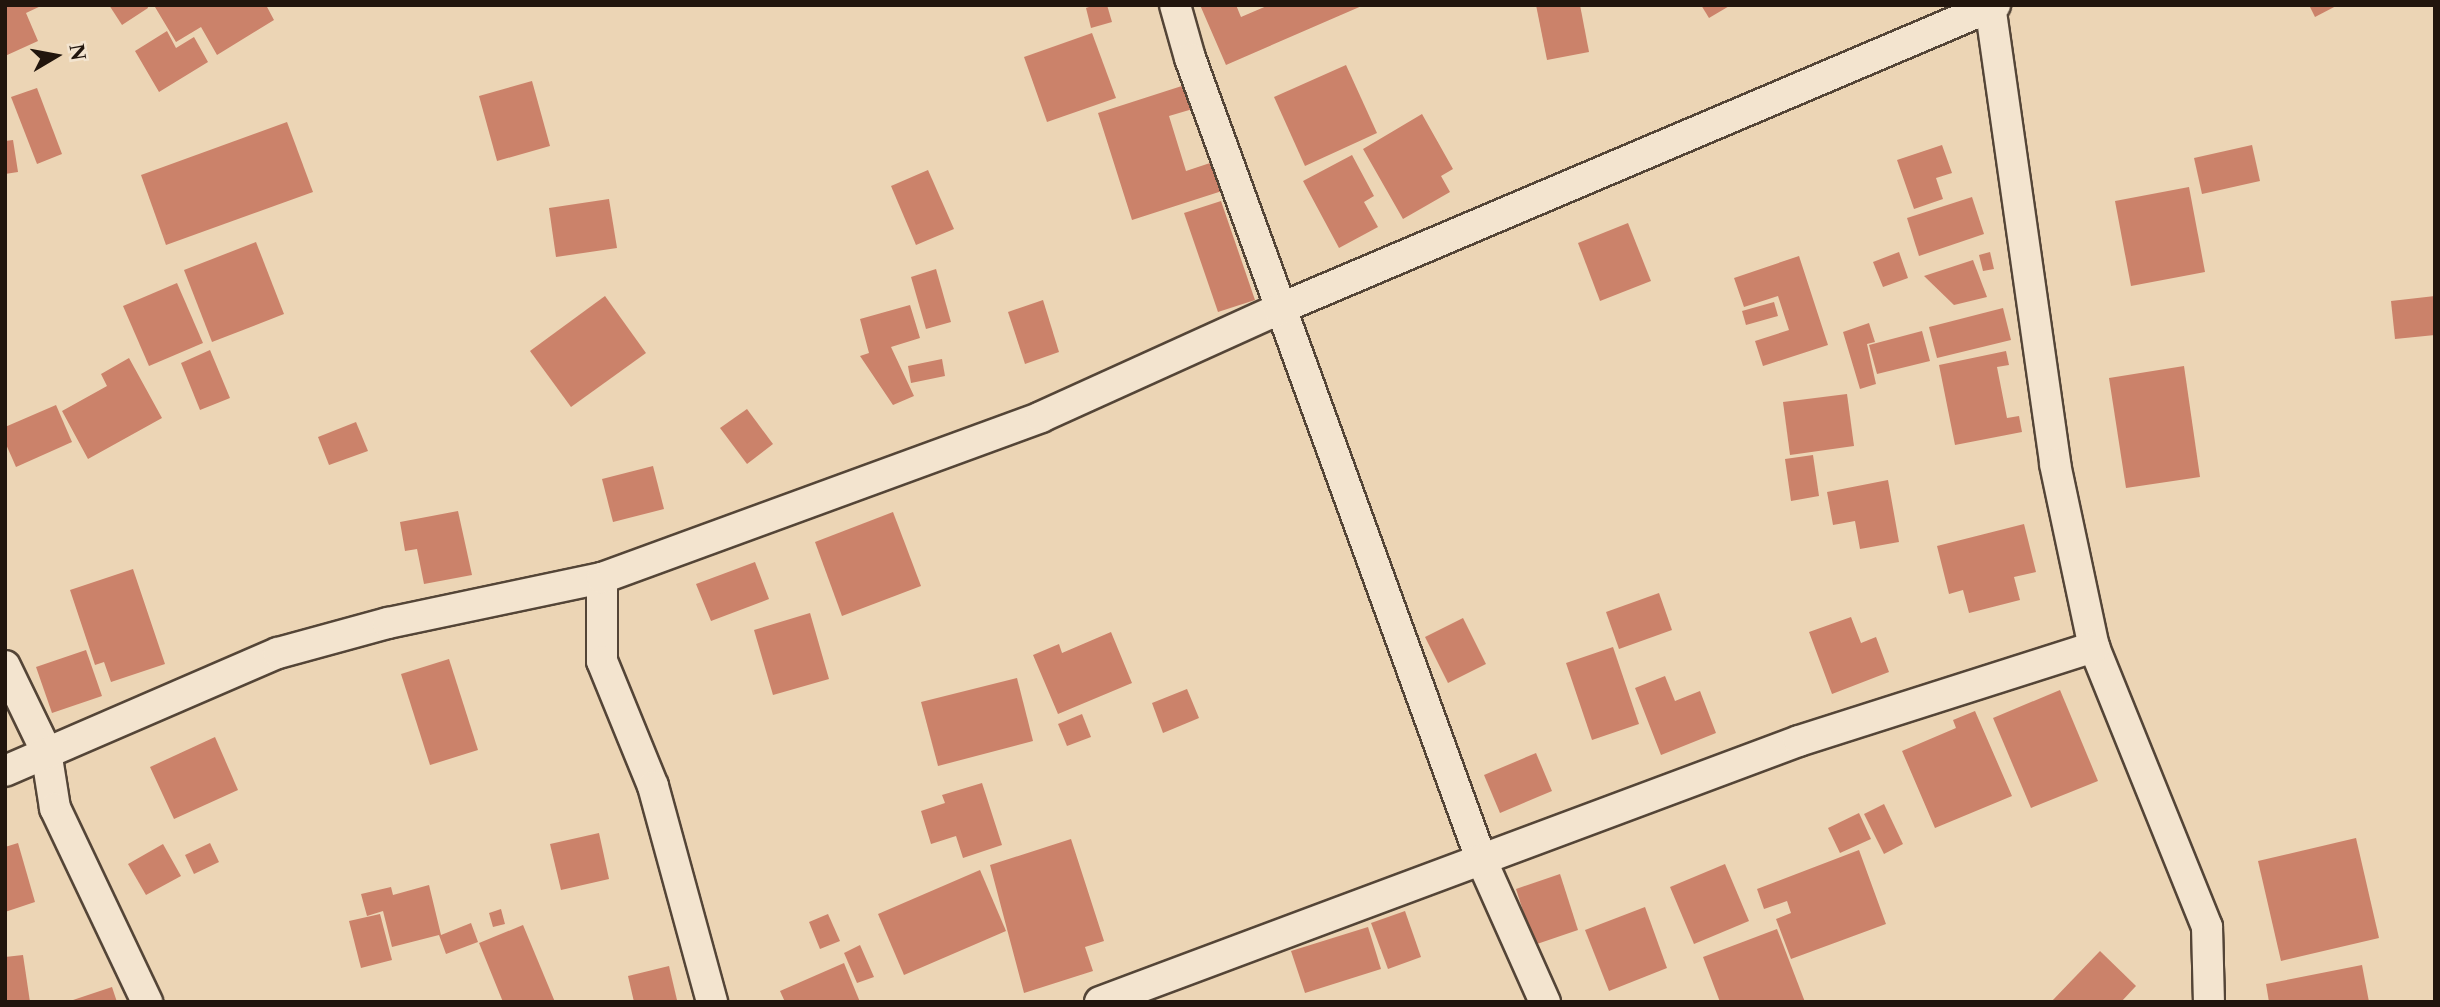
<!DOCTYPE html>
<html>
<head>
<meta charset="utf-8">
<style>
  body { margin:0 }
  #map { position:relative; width:2440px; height:1007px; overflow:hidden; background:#ecd5b5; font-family:"Libre Caslon Text",serif }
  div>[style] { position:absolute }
  .building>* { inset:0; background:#cb826a }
  .roads { filter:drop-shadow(2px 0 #544537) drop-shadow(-2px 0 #544537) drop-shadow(0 2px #544537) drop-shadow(0 -2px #544537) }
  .minor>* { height:30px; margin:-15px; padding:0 15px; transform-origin:15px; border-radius:15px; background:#f3e4cf }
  span { translate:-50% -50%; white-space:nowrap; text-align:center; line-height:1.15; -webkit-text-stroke:5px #f3e4cf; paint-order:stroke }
  .frame { position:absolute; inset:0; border:7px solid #21150d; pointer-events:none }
  .north { position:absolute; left:21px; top:21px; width:70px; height:70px; -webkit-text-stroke:5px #f3e4cf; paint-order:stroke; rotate:80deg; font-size:19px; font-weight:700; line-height:28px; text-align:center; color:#21150d }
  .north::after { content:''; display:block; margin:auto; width:24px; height:32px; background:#21150d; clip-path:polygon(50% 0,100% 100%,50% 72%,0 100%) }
</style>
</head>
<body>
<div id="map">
  <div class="building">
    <div style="clip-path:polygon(5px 5px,43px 5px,26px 13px,38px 41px,5px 56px)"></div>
    <div style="clip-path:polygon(109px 5px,147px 5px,148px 8px,122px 25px)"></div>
    <div style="clip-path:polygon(158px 5px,266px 5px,274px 20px,217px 55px,201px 27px,176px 42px,155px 7px)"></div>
    <div style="clip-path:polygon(1095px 5px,1107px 5px,1112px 22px,1091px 28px,1086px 8px)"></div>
    <div style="clip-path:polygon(1200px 5px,1236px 5px,1241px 17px,1269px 5px,1364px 5px,1226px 65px)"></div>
    <div style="clip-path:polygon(1536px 5px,1580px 5px,1589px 52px,1547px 60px)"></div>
    <div style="clip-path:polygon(1701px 5px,1731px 5px,1709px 18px)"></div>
    <div style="clip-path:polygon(2309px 5px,2338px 5px,2315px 17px)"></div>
    <div style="clip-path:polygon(167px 31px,176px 48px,194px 37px,208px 62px,159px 92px,135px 51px)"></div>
    <div style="clip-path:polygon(1092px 33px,1116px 98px,1047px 122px,1024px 57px)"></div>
    <div style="clip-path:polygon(1346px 65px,1377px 133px,1305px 166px,1274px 97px)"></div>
    <div style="clip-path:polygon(532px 81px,550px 146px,497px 161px,479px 96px)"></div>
    <div style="clip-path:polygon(1188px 84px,1196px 108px,1169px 116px,1186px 171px,1213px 162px,1222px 191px,1132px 220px,1098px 113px)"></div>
    <div style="clip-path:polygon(37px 88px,62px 154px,37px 164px,11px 97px)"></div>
    <div style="clip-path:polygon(1422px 114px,1453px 169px,1441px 176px,1450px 192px,1403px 219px,1363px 149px)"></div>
    <div style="clip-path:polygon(287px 122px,313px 192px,166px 245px,141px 175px)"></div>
    <div style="clip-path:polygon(13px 140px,18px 172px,5px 174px,5px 141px)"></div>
    <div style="clip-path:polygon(1942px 145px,1952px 173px,1936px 178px,1943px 199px,1914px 209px,1897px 160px)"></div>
    <div style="clip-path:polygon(2252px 145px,2260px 181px,2202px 194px,2194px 158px)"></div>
    <div style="clip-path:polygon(1352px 155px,1374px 196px,1364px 202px,1378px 227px,1339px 248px,1303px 181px)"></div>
    <div style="clip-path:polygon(928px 170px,954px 229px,916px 245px,891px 186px)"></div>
    <div style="clip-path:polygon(2189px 187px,2205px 272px,2131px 286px,2115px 201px)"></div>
    <div style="clip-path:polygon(1972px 197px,1984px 234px,1919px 256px,1907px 218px)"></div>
    <div style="clip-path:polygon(609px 199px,617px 248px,556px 257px,549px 208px)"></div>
    <div style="clip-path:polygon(1221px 201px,1255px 300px,1218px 312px,1184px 213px)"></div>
    <div style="clip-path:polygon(1628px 223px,1651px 281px,1600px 301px,1578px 243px)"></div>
    <div style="clip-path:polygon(256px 242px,284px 314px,212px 342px,184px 270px)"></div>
    <div style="clip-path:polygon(1899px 252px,1908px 278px,1883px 287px,1873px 262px)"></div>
    <div style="clip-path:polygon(1990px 252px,1994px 269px,1983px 271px,1979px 255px)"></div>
    <div style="clip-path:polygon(1799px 256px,1828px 345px,1763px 366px,1755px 341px,1789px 330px,1778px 296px,1744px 307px,1734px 278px)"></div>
    <div style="clip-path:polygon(1973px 260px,1987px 297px,1954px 305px,1924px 276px)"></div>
    <div style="clip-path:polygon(936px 269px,951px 322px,926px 329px,911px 277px)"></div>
    <div style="clip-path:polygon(177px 283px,203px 343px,149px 366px,123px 306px)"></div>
    <div style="clip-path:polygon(605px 296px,646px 353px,571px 407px,530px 351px)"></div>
    <div style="clip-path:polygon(2435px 296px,2435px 335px,2395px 339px,2391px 301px)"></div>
    <div style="clip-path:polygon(1043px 300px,1059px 352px,1025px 364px,1008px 312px)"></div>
    <div style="clip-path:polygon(1774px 302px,1778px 316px,1746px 325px,1742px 311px)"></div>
    <div style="clip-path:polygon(910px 305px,920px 338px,891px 347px,914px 396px,893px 405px,860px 356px,869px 353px,860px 319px)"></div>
    <div style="clip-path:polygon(2003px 308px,2011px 340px,1937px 358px,1929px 327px)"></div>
    <div style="clip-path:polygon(1869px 323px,1875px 342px,1867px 344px,1876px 384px,1860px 389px,1843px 332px)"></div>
    <div style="clip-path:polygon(1922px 331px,1930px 361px,1877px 374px,1869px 345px)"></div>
    <div style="clip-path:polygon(210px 350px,230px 398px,200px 410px,181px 363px)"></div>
    <div style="clip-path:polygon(2006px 351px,2009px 365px,1997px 367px,2007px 418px,2019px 416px,2022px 432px,1955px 445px,1939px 365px)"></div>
    <div style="clip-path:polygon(129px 358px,162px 418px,88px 459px,62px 411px,107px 386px,101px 374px)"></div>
    <div style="clip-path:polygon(942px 359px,945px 376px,911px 383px,908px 366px)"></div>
    <div style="clip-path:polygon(2184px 366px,2200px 477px,2126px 488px,2109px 378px)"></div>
    <div style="clip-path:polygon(1847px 394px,1854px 446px,1790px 455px,1783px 402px)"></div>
    <div style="clip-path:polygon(56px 405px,72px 442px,16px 467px,5px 442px,5px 427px)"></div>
    <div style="clip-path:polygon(747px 409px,773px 444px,747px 464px,720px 428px)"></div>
    <div style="clip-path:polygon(356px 422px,368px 451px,329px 465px,318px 437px)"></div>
    <div style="clip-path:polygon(1813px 455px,1819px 496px,1791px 501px,1785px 459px)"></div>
    <div style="clip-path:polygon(653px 466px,664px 509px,613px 522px,602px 479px)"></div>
    <div style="clip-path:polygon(1888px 480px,1899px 542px,1860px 549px,1855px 521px,1833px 525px,1827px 492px)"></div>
    <div style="clip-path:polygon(458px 511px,472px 575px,424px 584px,417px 549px,405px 551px,400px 522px)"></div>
    <div style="clip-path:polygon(893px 512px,921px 586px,842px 616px,815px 542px)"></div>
    <div style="clip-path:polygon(2024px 524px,2036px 572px,2014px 577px,2020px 600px,1969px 613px,1963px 590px,1949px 594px,1937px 546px)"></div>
    <div style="clip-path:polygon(755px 562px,769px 599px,711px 621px,696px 584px)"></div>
    <div style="clip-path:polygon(133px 569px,165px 664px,111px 682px,104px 662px,95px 665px,70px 590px)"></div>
    <div style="clip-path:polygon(1659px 593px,1672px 630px,1619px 649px,1606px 612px)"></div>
    <div style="clip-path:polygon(810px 613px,829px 679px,773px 695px,754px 630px)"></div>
    <div style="clip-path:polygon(1851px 617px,1861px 643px,1876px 637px,1889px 672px,1832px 694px,1809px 632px)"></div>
    <div style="clip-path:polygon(1463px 618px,1486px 664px,1448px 683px,1425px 637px)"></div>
    <div style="clip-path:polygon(1111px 632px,1132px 683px,1058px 714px,1033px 655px,1059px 644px,1062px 653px)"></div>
    <div style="clip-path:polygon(1613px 647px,1639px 724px,1592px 740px,1566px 663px)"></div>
    <div style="clip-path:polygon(86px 650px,102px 696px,52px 713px,36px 667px)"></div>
    <div style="clip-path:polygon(449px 659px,478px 750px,430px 765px,401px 674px)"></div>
    <div style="clip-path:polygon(1665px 676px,1675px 701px,1700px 691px,1716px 733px,1661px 755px,1635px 688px)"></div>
    <div style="clip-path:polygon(1017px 678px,1033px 741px,938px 766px,921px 702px)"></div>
    <div style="clip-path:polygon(1187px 689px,1199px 718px,1163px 733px,1152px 703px)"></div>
    <div style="clip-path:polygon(2060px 690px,2098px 781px,2031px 808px,1993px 718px)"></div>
    <div style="clip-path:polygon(1975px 711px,2012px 796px,1935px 828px,1902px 751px,1956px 728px,1953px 720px)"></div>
    <div style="clip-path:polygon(1082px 714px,1091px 737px,1067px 746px,1058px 724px)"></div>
    <div style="clip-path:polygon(215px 737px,238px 790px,174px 819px,150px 767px)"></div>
    <div style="clip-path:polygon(1536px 753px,1552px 791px,1500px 813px,1484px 775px)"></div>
    <div style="clip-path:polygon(982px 783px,1002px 845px,963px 858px,956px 836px,931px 844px,921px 811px,945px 803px,942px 795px)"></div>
    <div style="clip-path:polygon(1884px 804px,1903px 844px,1884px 854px,1864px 814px)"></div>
    <div style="clip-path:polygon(1859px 813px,1871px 839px,1840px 853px,1828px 828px)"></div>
    <div style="clip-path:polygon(599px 833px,609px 879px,561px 890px,550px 844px)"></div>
    <div style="clip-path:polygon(2356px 838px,2379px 938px,2281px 961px,2258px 861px)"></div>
    <div style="clip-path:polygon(1071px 839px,1104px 941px,1085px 947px,1093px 971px,1024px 993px,990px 865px)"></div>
    <div style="clip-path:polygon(18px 843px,35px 902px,5px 912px,5px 847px)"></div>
    <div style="clip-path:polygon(210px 843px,219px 862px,194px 874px,185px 855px)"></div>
    <div style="clip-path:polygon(163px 844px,181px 876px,146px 895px,128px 864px)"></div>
    <div style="clip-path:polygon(1859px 850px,1886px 924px,1791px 959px,1776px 919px,1791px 913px,1787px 901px,1764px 909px,1757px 889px)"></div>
    <div style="clip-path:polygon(1725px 864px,1749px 921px,1694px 944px,1670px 887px)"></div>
    <div style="clip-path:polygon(980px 870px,1006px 931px,904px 975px,878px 914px)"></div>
    <div style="clip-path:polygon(1560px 874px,1578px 930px,1534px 945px,1516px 889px)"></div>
    <div style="clip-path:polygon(429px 885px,441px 935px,471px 923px,478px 942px,446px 954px,439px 935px,392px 947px,383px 911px,367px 916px,361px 894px,391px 887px,393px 895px)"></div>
    <div style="clip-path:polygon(1645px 907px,1667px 968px,1609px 991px,1585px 930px)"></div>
    <div style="clip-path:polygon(501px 909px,505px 924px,493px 927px,489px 913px)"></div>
    <div style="clip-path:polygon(1405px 911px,1421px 957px,1388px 969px,1371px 923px)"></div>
    <div style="clip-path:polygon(380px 914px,392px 960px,361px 968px,349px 921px)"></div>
    <div style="clip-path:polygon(828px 914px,840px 941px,820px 949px,809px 922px)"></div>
    <div style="clip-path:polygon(523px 925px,555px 1002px,503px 1002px,479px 943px)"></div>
    <div style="clip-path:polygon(1368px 927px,1381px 969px,1305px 993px,1291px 951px)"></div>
    <div style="clip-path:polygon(1777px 929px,1805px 1002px,1720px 1002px,1703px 957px)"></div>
    <div style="clip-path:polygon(860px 945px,874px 977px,857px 983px,844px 953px)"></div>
    <div style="clip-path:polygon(2100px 951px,2136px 986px,2121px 1002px,2051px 1002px)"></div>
    <div style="clip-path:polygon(23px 955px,30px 1002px,5px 1002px,5px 957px)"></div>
    <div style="clip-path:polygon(844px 963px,860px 1002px,785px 1002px,780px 991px)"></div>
    <div style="clip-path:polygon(2362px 965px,2369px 1002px,2269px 1002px,2266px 984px)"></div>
    <div style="clip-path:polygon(669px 966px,677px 1000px,634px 1002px,628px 976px)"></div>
    <div style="clip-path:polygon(112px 987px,117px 1002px,70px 1002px,70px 1001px)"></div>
  </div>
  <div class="roads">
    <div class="minor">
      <div style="left:1175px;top:5px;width:55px;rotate:74.2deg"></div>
      <div style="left:1190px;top:58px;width:852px;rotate:70.03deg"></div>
      <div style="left:1481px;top:859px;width:157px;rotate:65.9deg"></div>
      <div style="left:1990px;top:5px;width:464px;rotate:81.9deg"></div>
      <div style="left:2055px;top:464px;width:187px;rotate:78deg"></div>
      <div style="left:2094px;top:647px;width:302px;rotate:68deg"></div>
      <div style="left:2207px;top:927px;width:75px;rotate:88.5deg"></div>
      <div style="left:602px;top:578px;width:83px;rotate:90deg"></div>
      <div style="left:602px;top:661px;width:135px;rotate:67.8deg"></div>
      <div style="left:653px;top:786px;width:224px;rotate:74.7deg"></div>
      <div style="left:5px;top:666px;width:94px;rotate:64.2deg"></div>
      <div style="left:46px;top:751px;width:58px;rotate:81deg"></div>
      <div style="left:55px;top:808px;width:215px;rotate:64.6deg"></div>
      <div style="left:5px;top:771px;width:297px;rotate:-23.4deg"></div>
      <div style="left:278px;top:653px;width:114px;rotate:-15.3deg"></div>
      <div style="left:388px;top:623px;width:219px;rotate:-11.9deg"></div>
      <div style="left:602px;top:578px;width:468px;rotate:-20.1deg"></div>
      <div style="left:1041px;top:417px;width:261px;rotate:-24.4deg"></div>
      <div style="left:1279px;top:309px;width:778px;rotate:-23.01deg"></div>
      <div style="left:1100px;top:1002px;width:746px;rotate:-20.48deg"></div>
      <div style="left:1799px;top:741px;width:310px;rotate:-17.7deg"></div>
    </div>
  </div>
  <div class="frame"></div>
  <div class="north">N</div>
</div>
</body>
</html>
